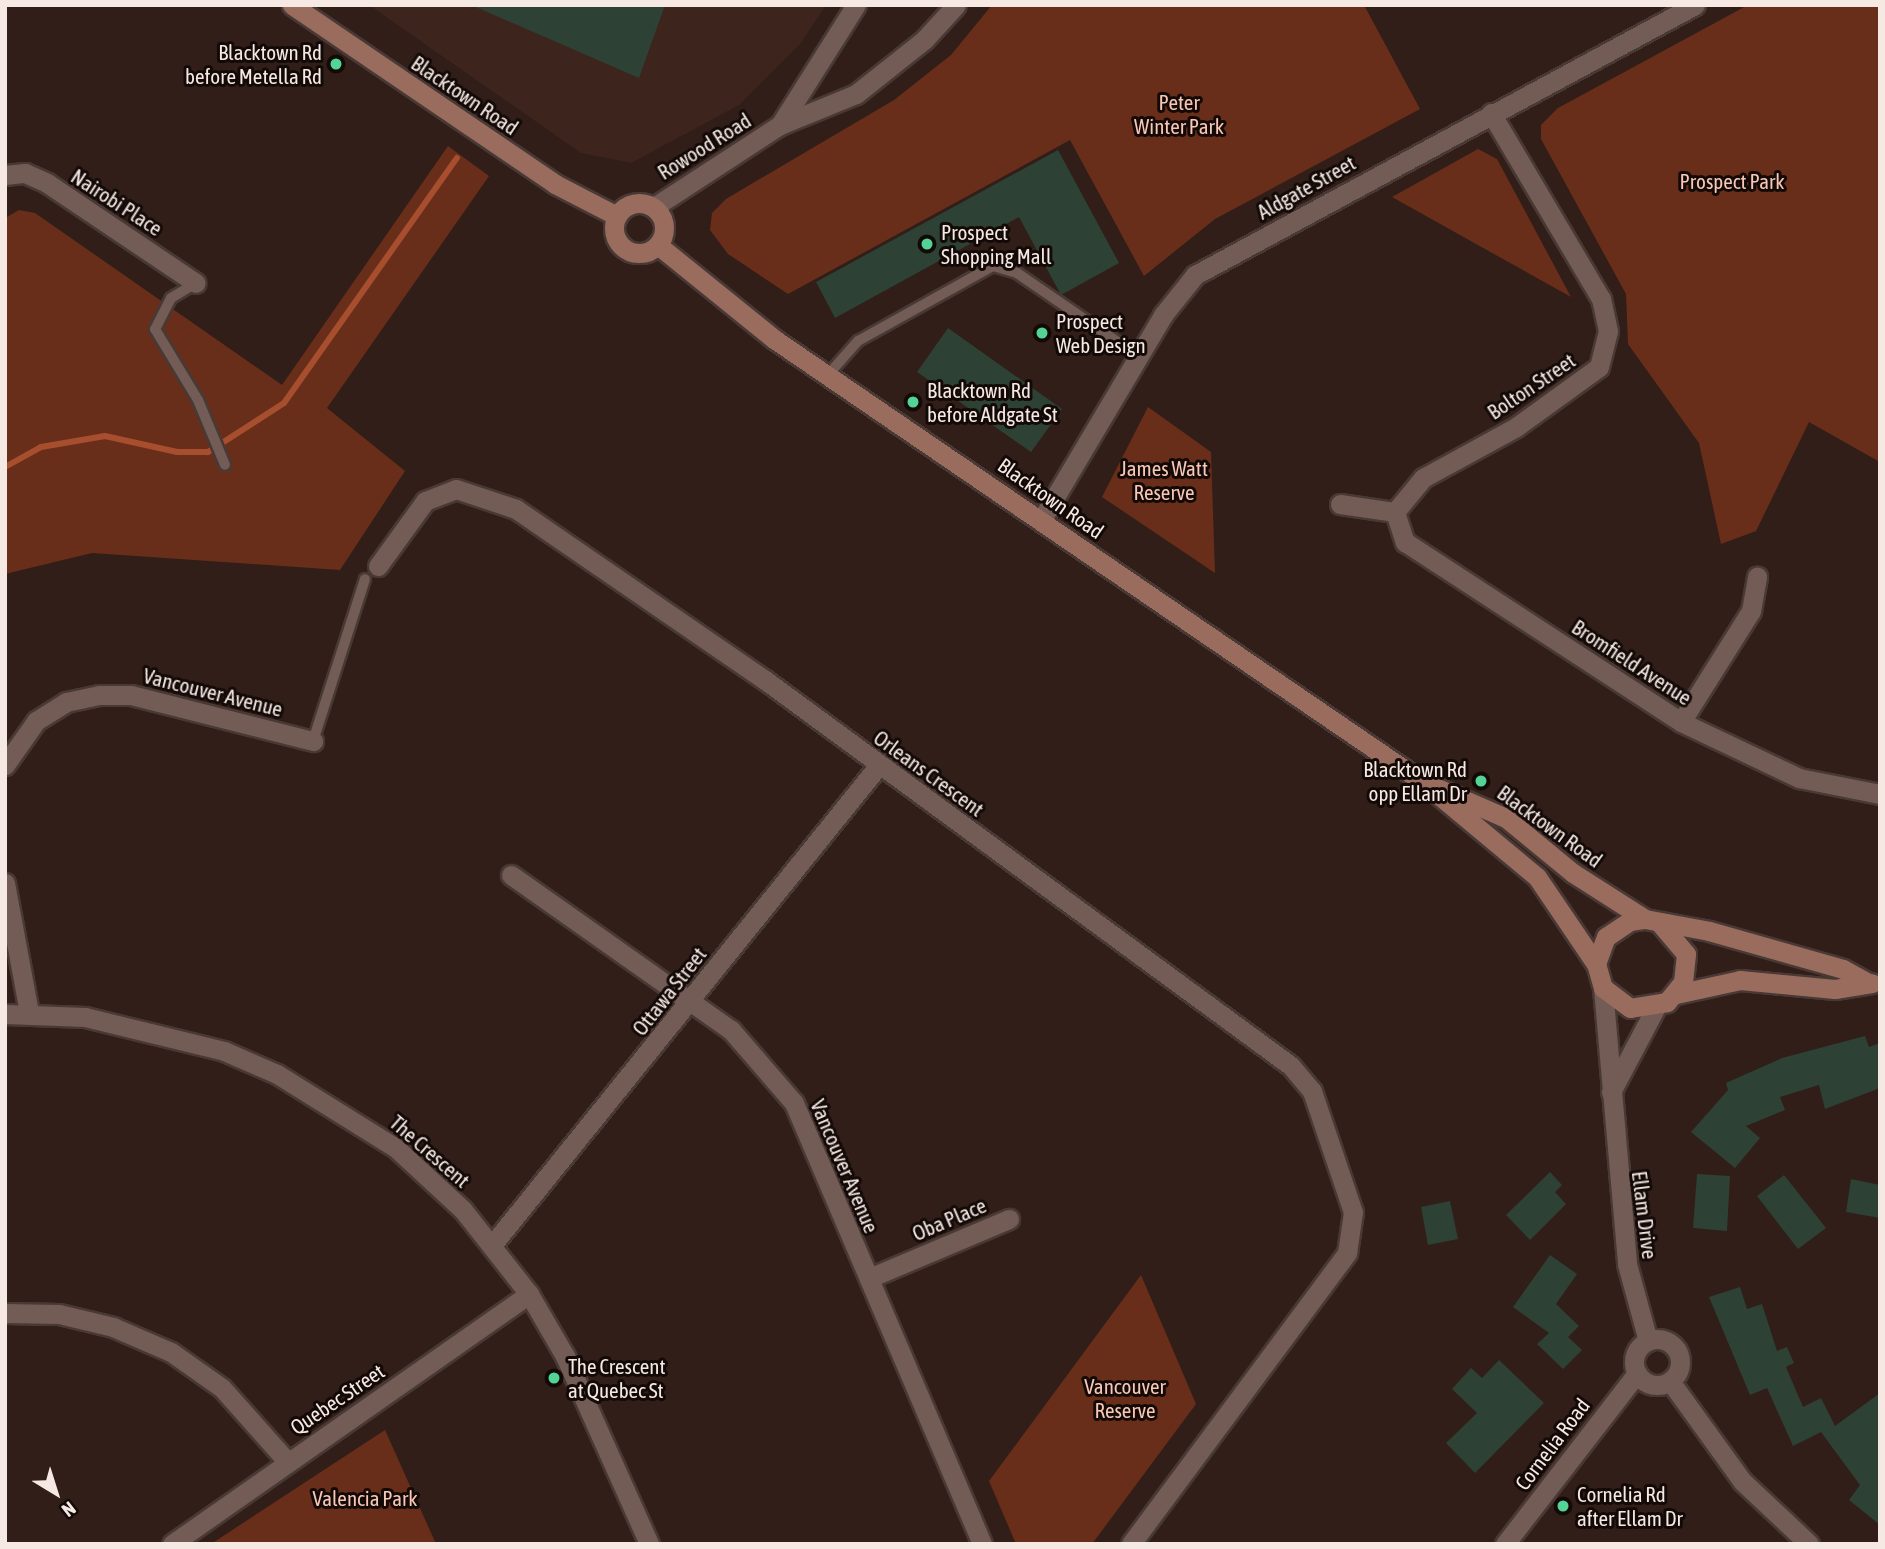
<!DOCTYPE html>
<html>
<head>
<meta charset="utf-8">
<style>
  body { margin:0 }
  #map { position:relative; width:1885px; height:1549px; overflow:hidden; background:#311e18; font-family:"Asap Condensed",sans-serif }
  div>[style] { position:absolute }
  .built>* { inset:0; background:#3d241c }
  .green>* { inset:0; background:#692e19 }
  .stream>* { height:6px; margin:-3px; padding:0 3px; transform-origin:3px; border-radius:3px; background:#a74e2f }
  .building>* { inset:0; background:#2d4135 }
  .roads { filter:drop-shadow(2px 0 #493935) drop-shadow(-2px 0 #493935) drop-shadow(0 2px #493935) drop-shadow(0 -2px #493935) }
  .service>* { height:10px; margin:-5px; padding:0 5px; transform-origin:5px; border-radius:5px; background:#735c55 }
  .minor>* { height:19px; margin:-9.5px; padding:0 9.5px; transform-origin:9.5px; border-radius:9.5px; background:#735c55 }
  .tertiary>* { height:19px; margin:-9.5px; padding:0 9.5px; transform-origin:9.5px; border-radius:9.5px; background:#735c55 }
  .tertiary>.ring { margin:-9.5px; padding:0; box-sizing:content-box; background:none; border:19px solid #735c55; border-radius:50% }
  .secondary>* { height:19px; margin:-9.5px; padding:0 9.5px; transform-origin:9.5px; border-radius:9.5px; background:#9a6c5e }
  .secondary>.ring { margin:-9.5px; padding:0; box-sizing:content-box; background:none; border:19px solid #9a6c5e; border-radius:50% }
  .dots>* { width:19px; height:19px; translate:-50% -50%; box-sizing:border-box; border:4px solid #130a08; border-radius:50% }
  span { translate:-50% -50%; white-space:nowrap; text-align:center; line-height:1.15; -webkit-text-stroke:6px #130a08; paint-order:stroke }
  .poi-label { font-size:21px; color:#f6e9e4 }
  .right { translate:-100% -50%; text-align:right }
  .left { translate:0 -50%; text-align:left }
  .street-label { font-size:21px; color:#f6e9e4 }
  .park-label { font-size:21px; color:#f9c7b6 }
  .frame { position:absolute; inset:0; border:7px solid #f6e9e4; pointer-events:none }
  .north { position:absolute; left:21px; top:1458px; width:70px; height:70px; -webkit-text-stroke:5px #130a08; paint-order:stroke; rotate:142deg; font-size:19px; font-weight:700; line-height:28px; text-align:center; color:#f6e9e4 }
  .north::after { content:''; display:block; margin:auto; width:24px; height:32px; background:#f6e9e4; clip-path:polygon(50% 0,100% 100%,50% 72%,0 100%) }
</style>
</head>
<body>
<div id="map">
  <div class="built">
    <div style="clip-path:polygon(369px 5px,826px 5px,800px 44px,739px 105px,631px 163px,581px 153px)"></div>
  </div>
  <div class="green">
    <div style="clip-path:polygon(992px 5px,1364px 5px,1420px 109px,1215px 219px,1144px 276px,1070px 140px,788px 294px,728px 254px,710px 230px,712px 213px,726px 199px,894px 100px,951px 55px)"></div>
    <div style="clip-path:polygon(1748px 5px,1880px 7px,1880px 462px,1809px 422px,1756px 531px,1721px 544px,1699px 443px,1628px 344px,1626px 294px,1541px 139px,1541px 125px,1558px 108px)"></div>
    <div style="clip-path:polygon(448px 146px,489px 176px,327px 408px,405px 471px,340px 570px,92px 553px,5px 574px,5px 218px,19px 210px,35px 213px,282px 385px)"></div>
    <div style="clip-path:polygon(1478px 149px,1497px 159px,1571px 297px,1392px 197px)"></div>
    <div style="clip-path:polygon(1148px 407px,1211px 452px,1215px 573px,1102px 497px)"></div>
    <div style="clip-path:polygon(1141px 1275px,1196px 1404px,1092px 1544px,1016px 1544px,989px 1481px)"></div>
    <div style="clip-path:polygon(385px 1430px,436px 1544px,211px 1544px)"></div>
  </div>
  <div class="stream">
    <div style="left:5px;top:467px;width:41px;rotate:-29.1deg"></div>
    <div style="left:41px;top:447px;width:65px;rotate:-9.8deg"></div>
    <div style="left:105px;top:436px;width:74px;rotate:12.5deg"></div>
    <div style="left:177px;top:452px;width:31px"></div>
    <div style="left:208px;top:452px;width:90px;rotate:-32.8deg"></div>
    <div style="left:284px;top:403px;width:300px;rotate:-54.8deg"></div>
  </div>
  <div class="building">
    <div style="clip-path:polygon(471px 5px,665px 5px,639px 78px)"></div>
    <div style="clip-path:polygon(1058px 150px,1119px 263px,1061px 295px,1019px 217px,835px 318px,816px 282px)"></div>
    <div style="clip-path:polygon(948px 328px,1062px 409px,1031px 452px,917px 372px)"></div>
    <div style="clip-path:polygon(1865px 1036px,1869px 1047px,1880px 1043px,1880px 1088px,1825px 1109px,1819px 1085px,1780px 1097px,1785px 1110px,1746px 1126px,1760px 1138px,1735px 1168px,1691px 1132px,1728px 1090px,1726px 1083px,1782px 1058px)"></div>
    <div style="clip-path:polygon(1550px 1172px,1562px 1185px,1555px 1192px,1566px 1204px,1530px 1240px,1506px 1215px)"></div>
    <div style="clip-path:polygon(1697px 1174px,1730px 1176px,1727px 1231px,1693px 1228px)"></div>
    <div style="clip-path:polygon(1784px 1175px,1826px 1228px,1798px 1249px,1757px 1196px)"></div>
    <div style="clip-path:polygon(1851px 1179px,1880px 1185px,1880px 1218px,1846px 1212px)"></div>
    <div style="clip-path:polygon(1450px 1201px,1458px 1239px,1428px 1245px,1421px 1207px)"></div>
    <div style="clip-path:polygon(1550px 1255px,1577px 1274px,1556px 1304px,1579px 1326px,1568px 1337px,1582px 1350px,1563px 1369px,1537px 1344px,1549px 1333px,1513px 1307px)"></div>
    <div style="clip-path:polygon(1740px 1287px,1747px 1309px,1762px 1304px,1777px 1351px,1787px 1347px,1794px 1363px,1786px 1367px,1803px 1407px,1821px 1398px,1835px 1426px,1880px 1393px,1880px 1525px,1849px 1500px,1860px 1485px,1821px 1432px,1793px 1446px,1767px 1388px,1750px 1395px,1709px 1297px)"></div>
    <div style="clip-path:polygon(1499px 1360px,1544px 1403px,1475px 1473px,1446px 1443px,1477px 1413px,1452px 1389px,1471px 1368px,1482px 1378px)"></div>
  </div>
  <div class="roads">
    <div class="service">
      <div style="left:196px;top:283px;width:29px;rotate:149deg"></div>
      <div style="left:171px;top:298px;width:35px;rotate:117deg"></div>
      <div style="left:155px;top:329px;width:83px;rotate:58.8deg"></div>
      <div style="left:198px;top:400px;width:70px;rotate:67.4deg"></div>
      <div style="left:827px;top:376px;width:47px;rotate:-48.5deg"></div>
      <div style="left:858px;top:341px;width:154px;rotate:-29.1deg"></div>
      <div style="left:993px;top:266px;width:25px;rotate:16deg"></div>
      <div style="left:1017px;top:273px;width:147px;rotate:34.4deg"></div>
      <div style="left:313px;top:741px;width:170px;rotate:-72.2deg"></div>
    </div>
    <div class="minor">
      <div style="left:780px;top:125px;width:142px;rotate:-57.7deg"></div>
      <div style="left:5px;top:175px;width:20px;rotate:-6deg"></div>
      <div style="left:25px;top:173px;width:24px;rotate:24deg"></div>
      <div style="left:47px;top:183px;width:179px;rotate:33.9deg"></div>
      <div style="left:654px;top:207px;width:150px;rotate:-33.1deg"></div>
      <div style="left:780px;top:125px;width:82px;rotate:-22.2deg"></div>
      <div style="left:856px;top:94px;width:87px;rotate:-38.5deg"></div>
      <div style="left:924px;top:40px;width:47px;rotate:-47.6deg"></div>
      <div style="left:1340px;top:504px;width:56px;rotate:8.3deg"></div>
      <div style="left:1395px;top:512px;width:32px;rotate:72deg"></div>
      <div style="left:1405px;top:542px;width:330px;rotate:33.1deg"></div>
      <div style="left:1681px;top:722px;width:131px;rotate:25.4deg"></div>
      <div style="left:1799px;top:778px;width:83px;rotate:11.2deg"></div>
      <div style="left:1395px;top:512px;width:44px;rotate:-50.5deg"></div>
      <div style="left:1423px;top:478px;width:106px;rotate:-28.7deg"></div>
      <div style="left:1516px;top:427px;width:102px;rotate:-35.9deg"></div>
      <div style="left:1599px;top:367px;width:37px;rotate:-76deg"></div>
      <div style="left:1608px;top:331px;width:33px;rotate:-102deg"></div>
      <div style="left:1601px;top:299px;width:216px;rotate:-120.6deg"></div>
      <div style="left:1042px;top:519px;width:237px;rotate:-59.3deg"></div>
      <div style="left:1163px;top:315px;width:51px;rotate:-51.3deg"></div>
      <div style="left:1195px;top:275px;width:568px;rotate:-28.37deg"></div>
      <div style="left:378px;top:566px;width:80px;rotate:-54.1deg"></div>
      <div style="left:425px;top:501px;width:33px;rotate:-21deg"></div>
      <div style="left:456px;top:489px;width:63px;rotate:18.4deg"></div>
      <div style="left:516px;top:509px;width:302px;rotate:34.5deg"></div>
      <div style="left:765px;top:680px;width:652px;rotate:36.27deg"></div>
      <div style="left:1291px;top:1066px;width:33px;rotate:50deg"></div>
      <div style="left:1312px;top:1091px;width:128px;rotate:71.3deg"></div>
      <div style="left:1353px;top:1212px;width:41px;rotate:98.3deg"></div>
      <div style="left:1347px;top:1253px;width:362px;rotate:126.6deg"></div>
      <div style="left:1681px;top:722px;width:131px;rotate:-57.8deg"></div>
      <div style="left:1751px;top:611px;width:35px;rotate:-80deg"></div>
      <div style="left:5px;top:765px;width:54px;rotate:-54.8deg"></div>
      <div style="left:36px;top:721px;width:36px;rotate:-32deg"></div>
      <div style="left:66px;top:702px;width:34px;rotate:-12deg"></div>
      <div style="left:99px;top:695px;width:32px"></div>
      <div style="left:131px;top:695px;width:188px;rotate:14.2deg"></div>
      <div style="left:511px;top:875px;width:269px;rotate:35.2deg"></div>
      <div style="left:731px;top:1030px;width:96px;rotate:49.2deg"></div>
      <div style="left:794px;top:1103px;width:479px;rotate:66.9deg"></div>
      <div style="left:5px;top:883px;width:131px;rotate:79.5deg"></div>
      <div style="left:5px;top:1014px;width:80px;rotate:2.1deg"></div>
      <div style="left:85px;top:1017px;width:143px;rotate:13.7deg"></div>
      <div style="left:224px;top:1051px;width:58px;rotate:23.5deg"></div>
      <div style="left:277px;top:1074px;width:140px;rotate:31.9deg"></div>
      <div style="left:396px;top:1148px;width:91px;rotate:42.8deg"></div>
      <div style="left:463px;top:1210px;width:107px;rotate:51.8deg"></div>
      <div style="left:529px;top:1294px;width:72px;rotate:59.9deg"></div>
      <div style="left:565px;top:1356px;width:206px;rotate:65.9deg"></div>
      <div style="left:493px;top:1244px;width:615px;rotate:-51.14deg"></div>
      <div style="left:869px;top:1278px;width:152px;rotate:-22.9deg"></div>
      <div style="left:5px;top:1313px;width:54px;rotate:1.1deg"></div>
      <div style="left:59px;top:1314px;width:56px;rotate:13.5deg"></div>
      <div style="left:113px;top:1327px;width:63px;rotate:23.3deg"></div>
      <div style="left:171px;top:1352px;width:62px;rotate:35.2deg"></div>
      <div style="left:222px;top:1388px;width:96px;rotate:48.4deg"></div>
      <div style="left:172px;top:1544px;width:436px;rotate:-35deg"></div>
    </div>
    <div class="tertiary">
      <div style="left:1603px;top:988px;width:277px;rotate:85deg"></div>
      <div style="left:1627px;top:1264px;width:80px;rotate:74.7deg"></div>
      <div style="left:1611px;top:1092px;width:96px;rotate:-62.1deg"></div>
      <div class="ring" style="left:1634px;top:1339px;width:27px;height:27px"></div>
      <div style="left:1670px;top:1381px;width:123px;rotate:54.2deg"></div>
      <div style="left:1742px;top:1481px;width:92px;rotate:43.2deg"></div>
      <div style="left:1505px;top:1544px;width:216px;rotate:-52.3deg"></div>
    </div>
    <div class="secondary">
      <div style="left:292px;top:5px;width:318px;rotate:34.2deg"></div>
      <div style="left:555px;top:184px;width:70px;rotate:27.3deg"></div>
      <div class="ring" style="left:614px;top:203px;width:31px;height:31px"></div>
      <div style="left:658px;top:245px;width:149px;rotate:39deg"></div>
      <div style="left:774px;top:339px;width:786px;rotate:34.32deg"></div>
      <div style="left:1423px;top:782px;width:148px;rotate:39.8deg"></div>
      <div style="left:1537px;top:877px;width:105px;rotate:55.9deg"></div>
      <div style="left:1428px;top:784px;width:85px;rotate:23.6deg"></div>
      <div style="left:1506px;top:818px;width:87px;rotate:39.4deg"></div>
      <div style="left:1573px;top:873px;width:85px;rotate:32.6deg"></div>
      <div style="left:1659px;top:922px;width:42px;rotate:49.8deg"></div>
      <div style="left:1686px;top:954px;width:28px;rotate:96deg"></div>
      <div style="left:1683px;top:982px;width:26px;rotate:129deg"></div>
      <div style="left:1667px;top:1002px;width:37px;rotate:171deg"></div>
      <div style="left:1630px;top:1008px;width:34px;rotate:-143deg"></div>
      <div style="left:1603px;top:988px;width:25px;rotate:-106deg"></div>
      <div style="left:1596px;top:964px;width:29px;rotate:-70deg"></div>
      <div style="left:1606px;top:937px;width:29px;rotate:-34deg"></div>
      <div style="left:1630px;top:921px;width:15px;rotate:-8deg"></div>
      <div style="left:1645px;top:919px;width:65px;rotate:10.6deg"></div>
      <div style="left:1709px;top:931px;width:139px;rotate:15.8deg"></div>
      <div style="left:1843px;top:969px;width:29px;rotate:29deg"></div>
      <div style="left:1676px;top:994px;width:66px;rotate:-12.3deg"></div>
      <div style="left:1740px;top:980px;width:95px;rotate:5.4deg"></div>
      <div style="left:1835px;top:989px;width:37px;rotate:-9deg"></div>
    </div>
  </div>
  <div class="dots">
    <div style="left:336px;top:64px;background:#53d396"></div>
    <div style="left:927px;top:244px;background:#53d396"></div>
    <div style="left:1042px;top:333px;background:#53d396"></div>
    <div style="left:913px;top:402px;background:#53d396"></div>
    <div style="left:1481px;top:781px;background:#53d396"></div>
    <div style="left:554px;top:1378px;background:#53d396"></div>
    <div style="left:1563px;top:1506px;background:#53d396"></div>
  </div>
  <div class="poi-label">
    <span class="right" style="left:322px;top:64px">Blacktown Rd<br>before Metella Rd</span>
    <span class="left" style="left:941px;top:244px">Prospect<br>Shopping Mall</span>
    <span class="left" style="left:1056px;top:333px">Prospect<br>Web Design</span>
    <span class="left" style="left:927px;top:402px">Blacktown Rd<br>before Aldgate St</span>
    <span class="right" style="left:1467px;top:781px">Blacktown Rd<br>opp Ellam Dr</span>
    <span class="left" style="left:568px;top:1378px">The Crescent<br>at Quebec St</span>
    <span class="left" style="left:1577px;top:1506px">Cornelia Rd<br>after Ellam Dr</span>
  </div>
  <div class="street-label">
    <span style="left:465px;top:95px;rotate:34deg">Blacktown Road</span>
    <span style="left:704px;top:146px;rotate:-32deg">Rowood Road</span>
    <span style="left:1306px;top:187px;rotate:-29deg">Aldgate Street</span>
    <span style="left:117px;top:202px;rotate:33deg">Nairobi Place</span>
    <span style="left:1531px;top:386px;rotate:-34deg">Bolton Street</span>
    <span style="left:1051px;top:498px;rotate:35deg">Blacktown Road</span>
    <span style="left:1632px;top:662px;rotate:33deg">Bromfield Avenue</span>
    <span style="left:213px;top:692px;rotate:14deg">Vancouver Avenue</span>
    <span style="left:929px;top:773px;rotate:36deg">Orleans Crescent</span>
    <span style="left:1550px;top:826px;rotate:36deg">Blacktown Road</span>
    <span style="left:669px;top:991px;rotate:-52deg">Ottawa Street</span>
    <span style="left:430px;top:1151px;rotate:41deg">The Crescent</span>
    <span style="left:845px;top:1166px;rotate:67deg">Vancouver Avenue</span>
    <span style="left:1645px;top:1215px;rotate:83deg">Ellam Drive</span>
    <span style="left:949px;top:1219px;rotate:-23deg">Oba Place</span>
    <span style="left:337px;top:1399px;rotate:-34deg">Quebec Street</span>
    <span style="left:1552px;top:1444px;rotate:-53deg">Cornelia Road</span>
  </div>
  <div class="park-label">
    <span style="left:1179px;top:114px">Peter<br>Winter Park</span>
    <span style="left:1732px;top:181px">Prospect Park</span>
    <span style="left:1164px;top:480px">James Watt<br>Reserve</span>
    <span style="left:1125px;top:1398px">Vancouver<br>Reserve</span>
    <span style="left:365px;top:1498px">Valencia Park</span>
  </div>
  <div class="frame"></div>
  <div class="north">N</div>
</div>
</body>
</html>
